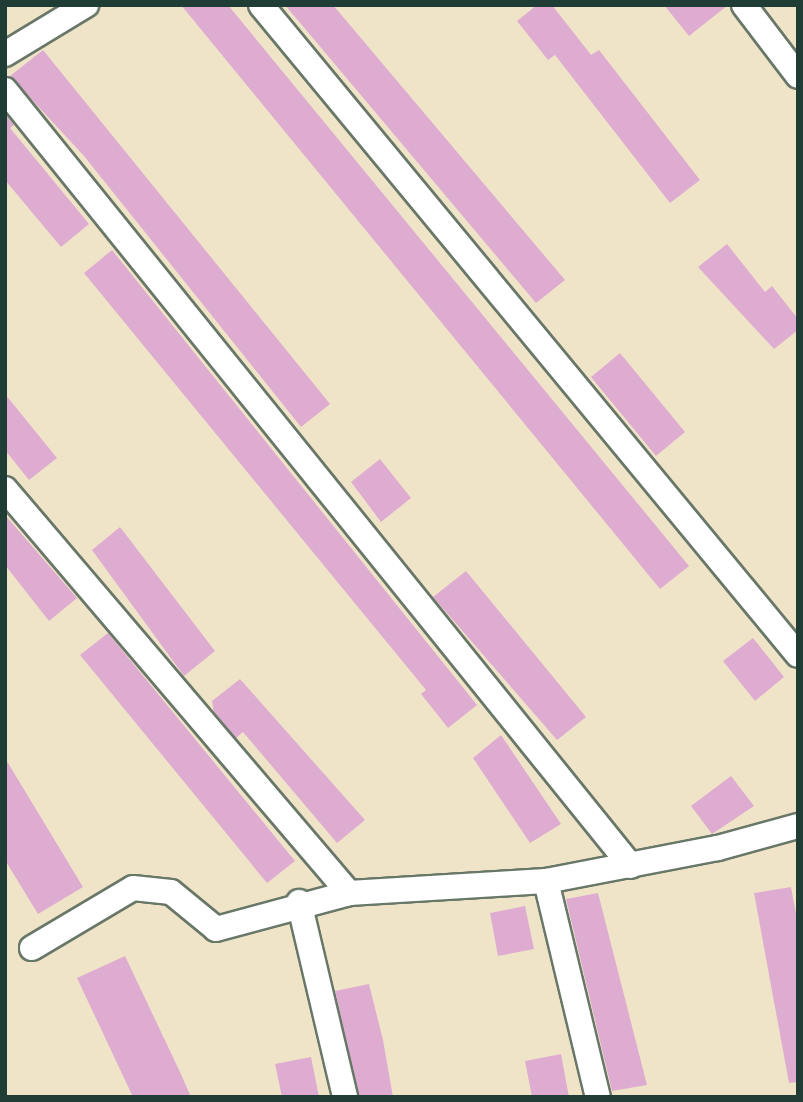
<!DOCTYPE html>
<html>
<head>
<meta charset="utf-8">
<style>
  body { margin:0 }
  #map { position:relative; width:803px; height:1102px; overflow:hidden; background:#f0e4c8; font-family:Pangolin,sans-serif }
  div>[style] { position:absolute }
  .building>* { inset:0; background:#dfacd1 }
  .roads { filter:drop-shadow(2px 0 #687768) drop-shadow(-2px 0 #687768) drop-shadow(0 2px #687768) drop-shadow(0 -2px #687768) }
  .minor>* { height:24px; margin:-12px; padding:0 12px; transform-origin:12px; border-radius:12px; background:#fff }
  span { translate:-50% -50%; white-space:nowrap; text-align:center; line-height:1.15; -webkit-text-stroke:5px #fff; paint-order:stroke }
  .frame { position:absolute; inset:0; border:7px solid #1f3d34; pointer-events:none }
</style>
</head>
<body>
<div id="map">
  <div class="building">
    <div style="clip-path:polygon(181px 5px,228px 5px,689px 566px,660px 589px)"></div>
    <div style="clip-path:polygon(285px 5px,333px 5px,565px 280px,536px 303px)"></div>
    <div style="clip-path:polygon(537px 5px,552px 5px,591px 55px,599px 50px,700px 180px,670px 203px,555px 55px,548px 60px,517px 21px)"></div>
    <div style="clip-path:polygon(664px 5px,728px 5px,689px 36px)"></div>
    <div style="clip-path:polygon(43px 50px,330px 404px,301px 427px,84px 156px,10px 76px)"></div>
    <div style="clip-path:polygon(5px 114px,14px 125px,10px 128px,89px 224px,61px 247px,5px 180px)"></div>
    <div style="clip-path:polygon(727px 244px,765px 292px,772px 286px,798px 319px,798px 330px,774px 349px,698px 267px)"></div>
    <div style="clip-path:polygon(112px 250px,477px 705px,448px 728px,421px 694px,426px 690px,84px 273px)"></div>
    <div style="clip-path:polygon(620px 353px,685px 432px,656px 456px,591px 377px)"></div>
    <div style="clip-path:polygon(5px 394px,57px 458px,29px 480px,5px 450px)"></div>
    <div style="clip-path:polygon(380px 459px,411px 498px,381px 522px,351px 482px)"></div>
    <div style="clip-path:polygon(5px 515px,77px 598px,49px 621px,5px 565px)"></div>
    <div style="clip-path:polygon(120px 527px,215px 651px,184px 676px,92px 550px)"></div>
    <div style="clip-path:polygon(466px 571px,586px 717px,557px 740px,433px 597px)"></div>
    <div style="clip-path:polygon(108px 633px,295px 861px,267px 883px,80px 655px)"></div>
    <div style="clip-path:polygon(753px 638px,784px 677px,755px 701px,723px 661px)"></div>
    <div style="clip-path:polygon(240px 679px,365px 820px,337px 843px,243px 732px,236px 738px,214px 712px,212px 701px)"></div>
    <div style="clip-path:polygon(501px 735px,561px 824px,530px 843px,473px 758px)"></div>
    <div style="clip-path:polygon(5px 758px,83px 887px,38px 914px,5px 860px)"></div>
    <div style="clip-path:polygon(731px 776px,754px 806px,712px 834px,691px 806px)"></div>
    <div style="clip-path:polygon(791px 887px,798px 925px,798px 1082px,789px 1083px,754px 893px)"></div>
    <div style="clip-path:polygon(598px 893px,647px 1085px,612px 1091px,566px 899px)"></div>
    <div style="clip-path:polygon(525px 906px,534px 949px,498px 956px,490px 913px)"></div>
    <div style="clip-path:polygon(125px 956px,180px 1072px,191px 1097px,133px 1097px,77px 978px)"></div>
    <div style="clip-path:polygon(369px 984px,383px 1040px,393px 1097px,359px 1097px,335px 991px)"></div>
    <div style="clip-path:polygon(561px 1054px,569px 1097px,532px 1097px,525px 1061px)"></div>
    <div style="clip-path:polygon(311px 1057px,319px 1097px,282px 1097px,275px 1064px)"></div>
  </div>
  <div class="roads">
    <div class="minor">
      <div style="left:261px;top:5px;width:843px;rotate:50.44deg"></div>
      <div style="left:744px;top:5px;width:89px;rotate:52.7deg"></div>
      <div style="left:5px;top:54px;width:95px;rotate:-31.2deg"></div>
      <div style="left:5px;top:90px;width:997px;rotate:51.11deg"></div>
      <div style="left:5px;top:489px;width:531px;rotate:49.59deg"></div>
      <div style="left:546px;top:881px;width:222px;rotate:76.5deg"></div>
      <div style="left:299px;top:902px;width:200px;rotate:76.7deg"></div>
      <div style="left:32px;top:948px;width:117px;rotate:-30.7deg"></div>
      <div style="left:133px;top:888px;width:38px;rotate:6deg"></div>
      <div style="left:171px;top:892px;width:58px;rotate:39.4deg"></div>
      <div style="left:216px;top:929px;width:138px;rotate:-15.1deg"></div>
      <div style="left:349px;top:893px;width:197px;rotate:-3.5deg"></div>
      <div style="left:546px;top:881px;width:175px;rotate:-10.9deg"></div>
      <div style="left:718px;top:848px;width:83px;rotate:-15.4deg"></div>
    </div>
  </div>
  <div class="frame"></div>
</div>
</body>
</html>
